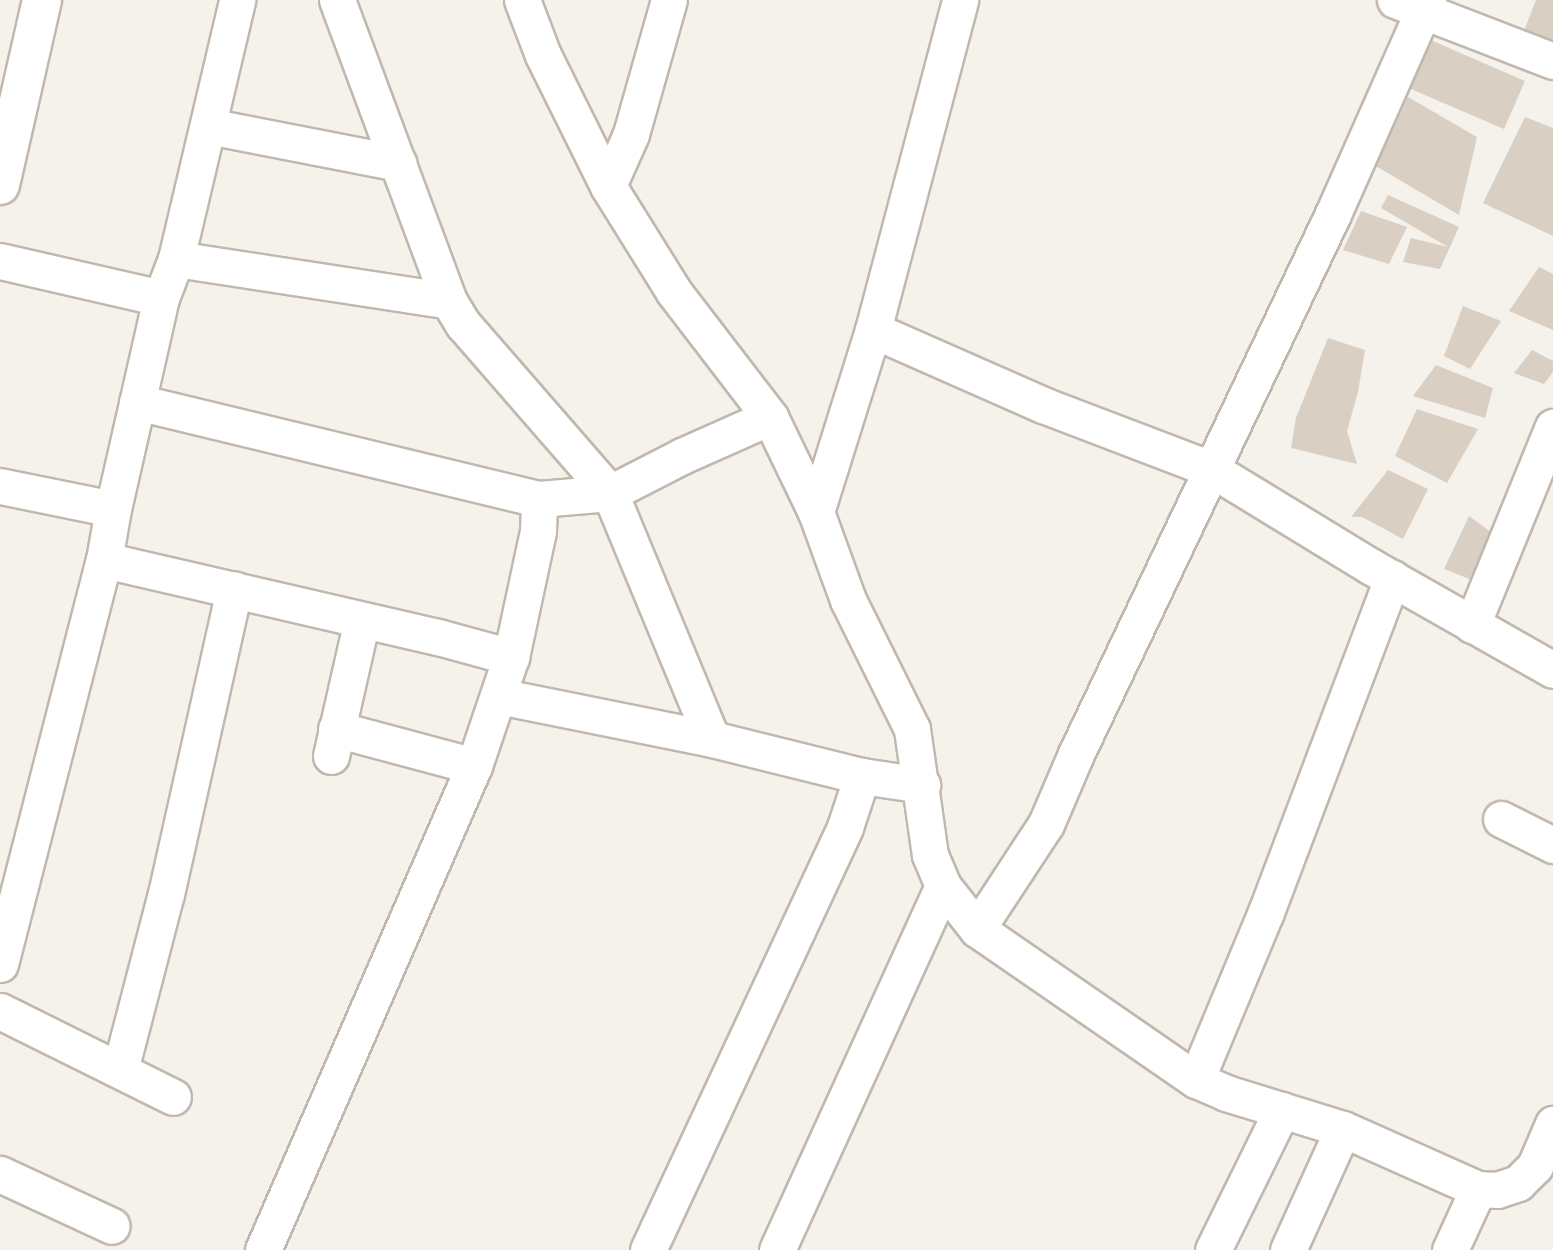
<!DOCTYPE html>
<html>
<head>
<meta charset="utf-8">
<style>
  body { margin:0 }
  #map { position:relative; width:1553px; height:1250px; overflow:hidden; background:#f5f1eb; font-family:"IBM Plex Sans",sans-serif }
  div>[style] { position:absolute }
  .building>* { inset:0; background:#dacfc3 }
  .roads { filter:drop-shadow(2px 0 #c1b8ad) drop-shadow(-2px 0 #c1b8ad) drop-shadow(0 2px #c1b8ad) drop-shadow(0 -2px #c1b8ad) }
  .minor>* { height:35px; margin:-17.5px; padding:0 17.5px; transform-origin:17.5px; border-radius:17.5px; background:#fff }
  .tertiary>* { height:38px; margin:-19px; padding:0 19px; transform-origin:19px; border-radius:19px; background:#fff }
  span { translate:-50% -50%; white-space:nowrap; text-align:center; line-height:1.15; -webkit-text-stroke:7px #fff; paint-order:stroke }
</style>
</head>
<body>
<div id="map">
  <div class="building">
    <div style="clip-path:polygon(1536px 0,1553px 0,1553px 50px,1521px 38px)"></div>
    <div style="clip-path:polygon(1419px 35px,1525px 81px,1504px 129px,1397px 83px)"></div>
    <div style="clip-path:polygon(1408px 97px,1477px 137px,1459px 215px,1369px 162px)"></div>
    <div style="clip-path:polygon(1525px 117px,1553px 128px,1553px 236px,1483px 203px)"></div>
    <div style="clip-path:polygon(1388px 195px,1459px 227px,1440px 269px,1403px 262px,1411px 238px,1448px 247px,1381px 208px)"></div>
    <div style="clip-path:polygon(1361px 211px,1407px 227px,1389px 264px,1343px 250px)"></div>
    <div style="clip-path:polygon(1539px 267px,1553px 274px,1553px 330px,1509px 311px)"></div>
    <div style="clip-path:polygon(1463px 306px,1501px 321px,1470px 369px,1444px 356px)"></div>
    <div style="clip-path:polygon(1328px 338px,1365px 350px,1358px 392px,1347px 431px,1357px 464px,1291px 448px,1296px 418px)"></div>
    <div style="clip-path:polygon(1532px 350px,1553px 361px,1553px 372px,1544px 384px,1514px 373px)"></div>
    <div style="clip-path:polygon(1436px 365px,1493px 388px,1485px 418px,1413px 396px)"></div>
    <div style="clip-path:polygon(1417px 409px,1478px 429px,1447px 483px,1395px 456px)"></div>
    <div style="clip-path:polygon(1388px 470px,1428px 489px,1403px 539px,1362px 517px,1351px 517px)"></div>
    <div style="clip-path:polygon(1469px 516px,1495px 535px,1477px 582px,1444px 569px)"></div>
  </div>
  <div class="roads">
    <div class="minor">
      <div style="left:337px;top:0;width:321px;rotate:69.6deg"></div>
      <div style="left:449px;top:301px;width:27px;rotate:59deg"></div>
      <div style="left:463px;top:324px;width:224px;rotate:49deg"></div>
      <div style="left:610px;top:493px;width:266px;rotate:67.5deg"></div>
      <div style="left:522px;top:0;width:59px;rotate:69.1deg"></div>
      <div style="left:543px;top:55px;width:146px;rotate:63.6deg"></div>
      <div style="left:608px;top:186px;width:125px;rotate:58.1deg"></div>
      <div style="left:674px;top:292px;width:158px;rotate:52.5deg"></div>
      <div style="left:770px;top:417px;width:106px;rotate:64.2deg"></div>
      <div style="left:816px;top:512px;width:94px;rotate:70deg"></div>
      <div style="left:848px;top:600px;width:144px;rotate:63.6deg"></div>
      <div style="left:912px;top:729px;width:127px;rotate:81.9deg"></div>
      <div style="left:930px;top:855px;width:34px;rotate:67deg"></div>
      <div style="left:943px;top:886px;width:55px;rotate:51.7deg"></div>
      <div style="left:977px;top:929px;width:266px;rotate:34.6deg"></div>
      <div style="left:1196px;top:1080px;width:33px;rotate:23deg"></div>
      <div style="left:1226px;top:1093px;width:122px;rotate:17.1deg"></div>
      <div style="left:1343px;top:1129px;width:148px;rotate:24deg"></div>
      <div style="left:1395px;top:0;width:169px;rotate:21.1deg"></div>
      <div style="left:208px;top:126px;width:194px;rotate:11deg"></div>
      <div style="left:608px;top:186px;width:57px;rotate:-66.1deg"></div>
      <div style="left:631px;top:134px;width:139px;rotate:-74.2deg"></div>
      <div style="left:176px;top:259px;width:276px;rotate:8.7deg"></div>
      <div style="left:0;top:261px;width:165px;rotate:12.9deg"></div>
      <div style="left:873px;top:330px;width:186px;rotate:23.8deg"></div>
      <div style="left:1043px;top:405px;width:180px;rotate:20.9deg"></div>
      <div style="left:1211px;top:469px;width:186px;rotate:31.4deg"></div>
      <div style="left:1370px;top:566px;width:210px;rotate:29.6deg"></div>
      <div style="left:137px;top:402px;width:414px;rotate:13.6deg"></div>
      <div style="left:0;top:486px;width:115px;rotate:11.5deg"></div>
      <div style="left:816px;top:512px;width:191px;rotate:-72.6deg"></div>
      <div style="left:873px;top:330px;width:341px;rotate:-75.2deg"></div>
      <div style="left:104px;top:560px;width:343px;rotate:13deg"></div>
      <div style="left:438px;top:637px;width:76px;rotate:15.3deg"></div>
      <div style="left:1472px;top:625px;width:214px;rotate:-67.8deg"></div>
      <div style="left:499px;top:696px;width:217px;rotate:11.4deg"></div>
      <div style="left:712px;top:739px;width:154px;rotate:13.9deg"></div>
      <div style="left:336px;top:729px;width:143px;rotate:15deg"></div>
      <div style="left:331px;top:756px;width:139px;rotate:-77.2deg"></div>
      <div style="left:1501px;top:819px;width:58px;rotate:26.6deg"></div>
      <div style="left:977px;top:929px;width:126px;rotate:-56.7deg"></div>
      <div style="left:1046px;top:824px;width:76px;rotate:-66.8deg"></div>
      <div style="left:1076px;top:754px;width:598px;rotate:-64.55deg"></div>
      <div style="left:1333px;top:214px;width:234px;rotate:-66.1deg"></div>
      <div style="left:0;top:964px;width:417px;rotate:-75.6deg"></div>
      <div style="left:104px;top:560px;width:52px;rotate:-80deg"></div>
      <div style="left:113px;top:509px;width:216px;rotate:-77.2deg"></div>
      <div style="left:161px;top:298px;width:42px;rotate:-69deg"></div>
      <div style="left:176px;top:259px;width:266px;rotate:-76.7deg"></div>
      <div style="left:0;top:1011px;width:193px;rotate:26.4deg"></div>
      <div style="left:120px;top:1070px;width:182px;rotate:-75.4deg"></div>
      <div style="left:166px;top:894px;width:312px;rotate:-77.4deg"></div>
      <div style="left:1196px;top:1080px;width:182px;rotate:-67.4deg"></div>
      <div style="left:1266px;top:912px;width:357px;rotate:-69.3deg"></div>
      <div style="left:0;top:1174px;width:123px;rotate:24.9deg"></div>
      <div style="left:263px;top:1250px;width:528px;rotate:-66.45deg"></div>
      <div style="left:474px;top:766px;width:115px;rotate:-71.3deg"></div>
      <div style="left:511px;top:657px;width:129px;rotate:-77.9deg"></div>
      <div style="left:538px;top:531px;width:32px;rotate:-88deg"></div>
      <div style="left:539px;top:499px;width:71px;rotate:-4.8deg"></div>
      <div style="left:610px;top:493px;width:81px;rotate:-27.2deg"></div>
      <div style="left:682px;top:456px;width:96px;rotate:-23.9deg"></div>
      <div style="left:648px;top:1250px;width:467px;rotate:-65deg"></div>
      <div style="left:845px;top:827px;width:54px;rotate:-71.6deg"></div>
      <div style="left:862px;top:776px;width:61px;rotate:8.5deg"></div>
      <div style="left:777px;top:1250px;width:400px;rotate:-65.5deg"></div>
      <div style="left:1213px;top:1250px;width:156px;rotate:-63.8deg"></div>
      <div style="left:1288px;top:1250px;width:133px;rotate:-65.6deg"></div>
      <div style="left:1450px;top:1250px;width:67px;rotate:-65.3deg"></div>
      <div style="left:1478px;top:1189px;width:19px;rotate:3deg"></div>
      <div style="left:1497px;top:1190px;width:22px;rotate:-18deg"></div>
      <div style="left:1518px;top:1183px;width:24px;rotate:-45deg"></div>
      <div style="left:1535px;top:1166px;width:46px;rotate:-66.8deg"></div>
    </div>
    <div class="tertiary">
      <div style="left:0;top:185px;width:190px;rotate:-77.2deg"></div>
    </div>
  </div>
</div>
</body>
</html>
